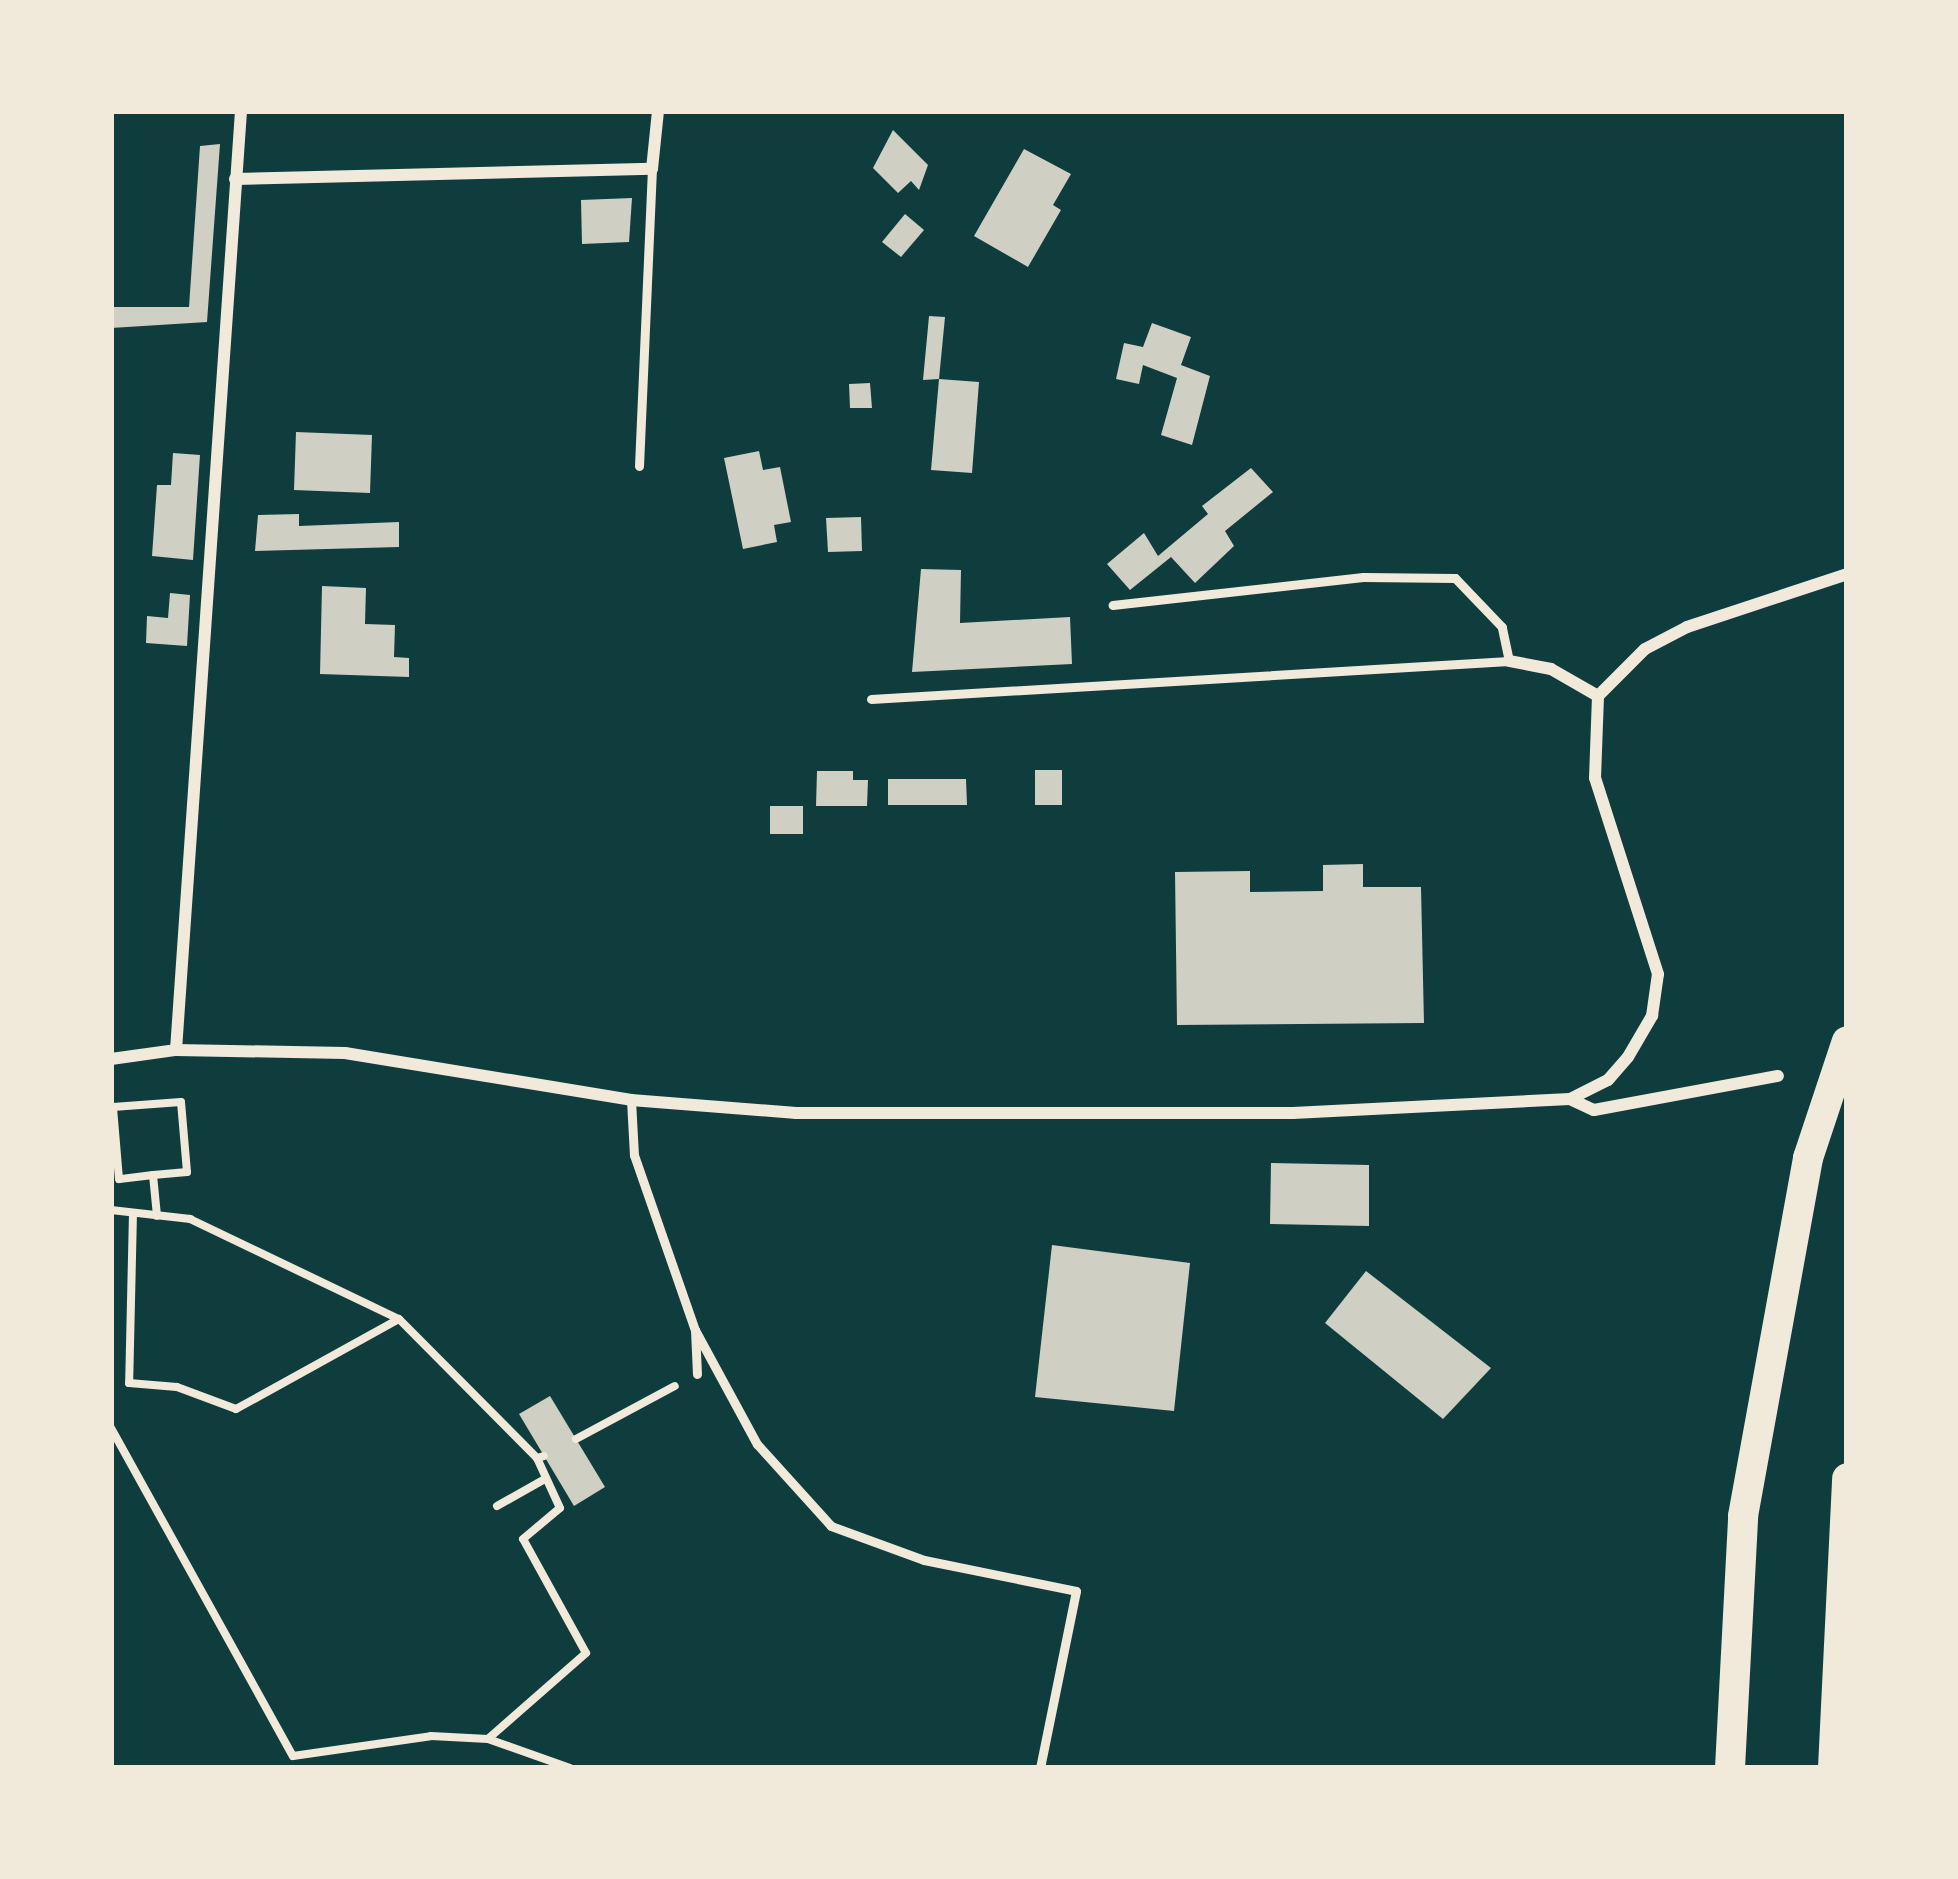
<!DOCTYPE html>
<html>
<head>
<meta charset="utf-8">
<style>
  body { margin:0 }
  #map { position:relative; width:1958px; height:1879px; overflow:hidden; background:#0f3d3e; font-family:"PT Sans",sans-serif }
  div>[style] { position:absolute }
  .building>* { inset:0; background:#cfcfc3 }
  .path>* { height:8px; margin:-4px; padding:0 4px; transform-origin:4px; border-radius:4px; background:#f1e9da }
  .service>* { height:9px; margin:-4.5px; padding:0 4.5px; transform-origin:4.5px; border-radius:4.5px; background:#f1e9da }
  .minor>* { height:12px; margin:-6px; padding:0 6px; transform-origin:6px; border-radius:6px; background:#f1e9da }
  .primary>* { height:30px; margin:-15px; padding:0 15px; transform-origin:15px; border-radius:15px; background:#f1e9da }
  span { translate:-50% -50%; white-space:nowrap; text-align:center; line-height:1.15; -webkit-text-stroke:10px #f1e9da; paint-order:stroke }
  .frame { position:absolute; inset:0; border:114px solid #f1e9da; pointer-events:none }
</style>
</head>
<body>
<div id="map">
  <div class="building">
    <div style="clip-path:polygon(893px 130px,928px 165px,919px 190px,911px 181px,898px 193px,873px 168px)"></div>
    <div style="clip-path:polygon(220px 144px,207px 322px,111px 328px,111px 307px,189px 307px,200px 146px)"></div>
    <div style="clip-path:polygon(1024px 149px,1071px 174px,1053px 205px,1061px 210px,1028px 267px,974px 236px)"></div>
    <div style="clip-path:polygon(632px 198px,629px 242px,582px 244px,581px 200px)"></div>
    <div style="clip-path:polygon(905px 214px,924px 230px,901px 257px,882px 242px)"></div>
    <div style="clip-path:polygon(929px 316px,945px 317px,939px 379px,923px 380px)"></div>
    <div style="clip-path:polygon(1152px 323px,1191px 337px,1181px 365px,1210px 376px,1192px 445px,1161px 435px,1177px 378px,1143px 365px,1139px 384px,1116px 379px,1124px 343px,1143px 347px)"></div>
    <div style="clip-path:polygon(939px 379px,979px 382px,972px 473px,931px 470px)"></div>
    <div style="clip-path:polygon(870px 383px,872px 408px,850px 408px,849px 384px)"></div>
    <div style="clip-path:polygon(296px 432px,372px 435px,370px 493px,294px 490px)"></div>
    <div style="clip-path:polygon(759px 451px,763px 470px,780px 467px,791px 522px,774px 525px,777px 542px,743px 549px,724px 458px)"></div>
    <div style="clip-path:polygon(173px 453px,200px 455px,193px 560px,152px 556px,157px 485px,171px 485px)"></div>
    <div style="clip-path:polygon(1251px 468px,1273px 492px,1225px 531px,1234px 546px,1195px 583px,1171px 557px,1130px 590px,1107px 564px,1144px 533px,1158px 556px,1208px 514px,1202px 506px)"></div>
    <div style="clip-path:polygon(299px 514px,299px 526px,399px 522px,399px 547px,255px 551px,258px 515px)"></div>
    <div style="clip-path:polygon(861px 517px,862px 551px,828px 552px,826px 518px)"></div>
    <div style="clip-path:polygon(921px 569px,961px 570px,960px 623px,1070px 617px,1072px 664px,912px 672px)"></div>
    <div style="clip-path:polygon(322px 586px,366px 588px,365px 624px,395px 625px,394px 657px,409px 658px,409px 677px,320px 674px)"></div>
    <div style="clip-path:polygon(170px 593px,190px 595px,187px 646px,146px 643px,147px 616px,168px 618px)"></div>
    <div style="clip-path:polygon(1035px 770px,1062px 770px,1062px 805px,1035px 805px)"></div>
    <div style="clip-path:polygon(817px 771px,853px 771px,853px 780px,868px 780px,867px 806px,816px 806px)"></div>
    <div style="clip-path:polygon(888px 779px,966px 779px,967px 805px,888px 805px)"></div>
    <div style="clip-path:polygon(770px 806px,803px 806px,803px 834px,770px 834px)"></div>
    <div style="clip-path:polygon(1363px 864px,1363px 887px,1421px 887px,1424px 1023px,1177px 1025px,1175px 872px,1250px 871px,1250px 892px,1323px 891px,1323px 865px)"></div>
    <div style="clip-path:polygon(1271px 1163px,1369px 1165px,1369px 1226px,1270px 1224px)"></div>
    <div style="clip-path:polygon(1052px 1245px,1190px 1263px,1174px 1411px,1035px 1397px)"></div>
    <div style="clip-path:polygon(1366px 1271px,1491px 1368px,1443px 1419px,1325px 1323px)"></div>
    <div style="clip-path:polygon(550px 1396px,605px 1487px,574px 1506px,519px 1414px)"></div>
  </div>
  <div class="path">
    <div style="left:153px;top:1175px;width:34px;rotate:173deg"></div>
    <div style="left:119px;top:1179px;width:72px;rotate:-94.8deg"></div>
    <div style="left:113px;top:1107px;width:68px;rotate:-4.2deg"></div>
    <div style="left:181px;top:1102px;width:70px;rotate:85.1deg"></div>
    <div style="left:187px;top:1172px;width:34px;rotate:175deg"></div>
    <div style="left:153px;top:1175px;width:41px;rotate:84.4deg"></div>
    <div style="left:111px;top:1210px;width:80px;rotate:6.5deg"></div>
    <div style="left:190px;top:1219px;width:232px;rotate:25.6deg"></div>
    <div style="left:399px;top:1319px;width:196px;rotate:45.2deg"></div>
    <div style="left:133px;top:1213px;width:170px;rotate:91.3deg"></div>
    <div style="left:129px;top:1383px;width:48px;rotate:4.8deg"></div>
    <div style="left:177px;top:1387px;width:63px;rotate:20.4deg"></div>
    <div style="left:236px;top:1409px;width:184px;rotate:-28.9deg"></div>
    <div style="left:111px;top:1428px;width:375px;rotate:61deg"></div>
    <div style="left:293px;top:1756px;width:139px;rotate:-8.2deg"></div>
    <div style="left:431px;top:1736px;width:57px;rotate:3deg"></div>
    <div style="left:488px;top:1739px;width:87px;rotate:19.5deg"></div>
    <div style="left:576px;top:1439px;width:112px;rotate:-28.2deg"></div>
    <div style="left:497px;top:1506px;width:55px;rotate:-29.4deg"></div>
    <div style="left:489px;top:1738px;width:129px;rotate:-41.2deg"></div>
    <div style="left:586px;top:1653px;width:130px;rotate:-118.9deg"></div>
    <div style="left:523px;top:1539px;width:48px;rotate:-40deg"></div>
    <div style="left:560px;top:1508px;width:55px;rotate:-114.7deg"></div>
    <div style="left:537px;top:1458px;width:7px;rotate:-16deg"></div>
  </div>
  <div class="service">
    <div style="left:639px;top:466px;width:297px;rotate:-87.5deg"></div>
    <div style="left:871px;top:699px;width:639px;rotate:-3.41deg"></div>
    <div style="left:1509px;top:661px;width:35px;rotate:-102deg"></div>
    <div style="left:1502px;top:627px;width:68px;rotate:-133.8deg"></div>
    <div style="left:1455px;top:578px;width:92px;rotate:-179.4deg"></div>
    <div style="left:1363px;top:577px;width:252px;rotate:173.6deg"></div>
    <div style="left:631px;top:1100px;width:55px;rotate:86.9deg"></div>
    <div style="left:634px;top:1155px;width:185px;rotate:70.8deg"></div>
    <div style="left:695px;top:1330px;width:44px;rotate:87.4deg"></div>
    <div style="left:695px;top:1330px;width:130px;rotate:61.5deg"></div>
    <div style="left:757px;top:1444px;width:110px;rotate:47.9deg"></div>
    <div style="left:831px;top:1526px;width:99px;rotate:20.1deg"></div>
    <div style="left:924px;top:1560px;width:155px;rotate:11.5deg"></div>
    <div style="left:1076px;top:1591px;width:181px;rotate:101.5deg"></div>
  </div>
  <div class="minor">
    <div style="left:235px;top:179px;width:417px;rotate:-1.4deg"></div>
    <div style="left:652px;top:169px;width:58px;rotate:-84.1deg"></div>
    <div style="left:1598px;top:696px;width:66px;rotate:-45deg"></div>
    <div style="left:1645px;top:649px;width:47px;rotate:-27.6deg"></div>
    <div style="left:1687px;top:627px;width:169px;rotate:-18.3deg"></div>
    <div style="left:176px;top:1050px;width:941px;rotate:-86.04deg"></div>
    <div style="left:111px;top:1059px;width:66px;rotate:-7.9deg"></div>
    <div style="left:176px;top:1050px;width:169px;rotate:1deg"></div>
    <div style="left:345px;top:1053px;width:290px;rotate:9.3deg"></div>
    <div style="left:631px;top:1100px;width:166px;rotate:4.5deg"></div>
    <div style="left:796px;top:1113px;width:497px"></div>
    <div style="left:1293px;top:1113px;width:277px;rotate:-2.9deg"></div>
    <div style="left:1570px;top:1099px;width:42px;rotate:-26.6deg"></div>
    <div style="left:1608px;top:1080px;width:30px;rotate:-49deg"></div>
    <div style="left:1628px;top:1057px;width:48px;rotate:-59.7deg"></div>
    <div style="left:1652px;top:1016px;width:42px;rotate:-81.9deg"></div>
    <div style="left:1658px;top:974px;width:206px;rotate:-107.8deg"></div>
    <div style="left:1595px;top:778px;width:82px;rotate:-87.9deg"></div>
    <div style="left:1598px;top:696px;width:54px;rotate:-150.1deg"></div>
    <div style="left:1551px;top:669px;width:43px;rotate:-169.2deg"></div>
    <div style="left:1570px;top:1099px;width:26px;rotate:25deg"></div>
    <div style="left:1594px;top:1110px;width:187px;rotate:-10.5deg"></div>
  </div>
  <div class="primary">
    <div style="left:1730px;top:1768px;width:252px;rotate:-87deg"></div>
    <div style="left:1743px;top:1516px;width:364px;rotate:-79.7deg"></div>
    <div style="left:1808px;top:1158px;width:123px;rotate:-71.6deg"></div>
    <div style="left:1833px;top:1768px;width:290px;rotate:-87.2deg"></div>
  </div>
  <div class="frame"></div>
</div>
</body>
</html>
